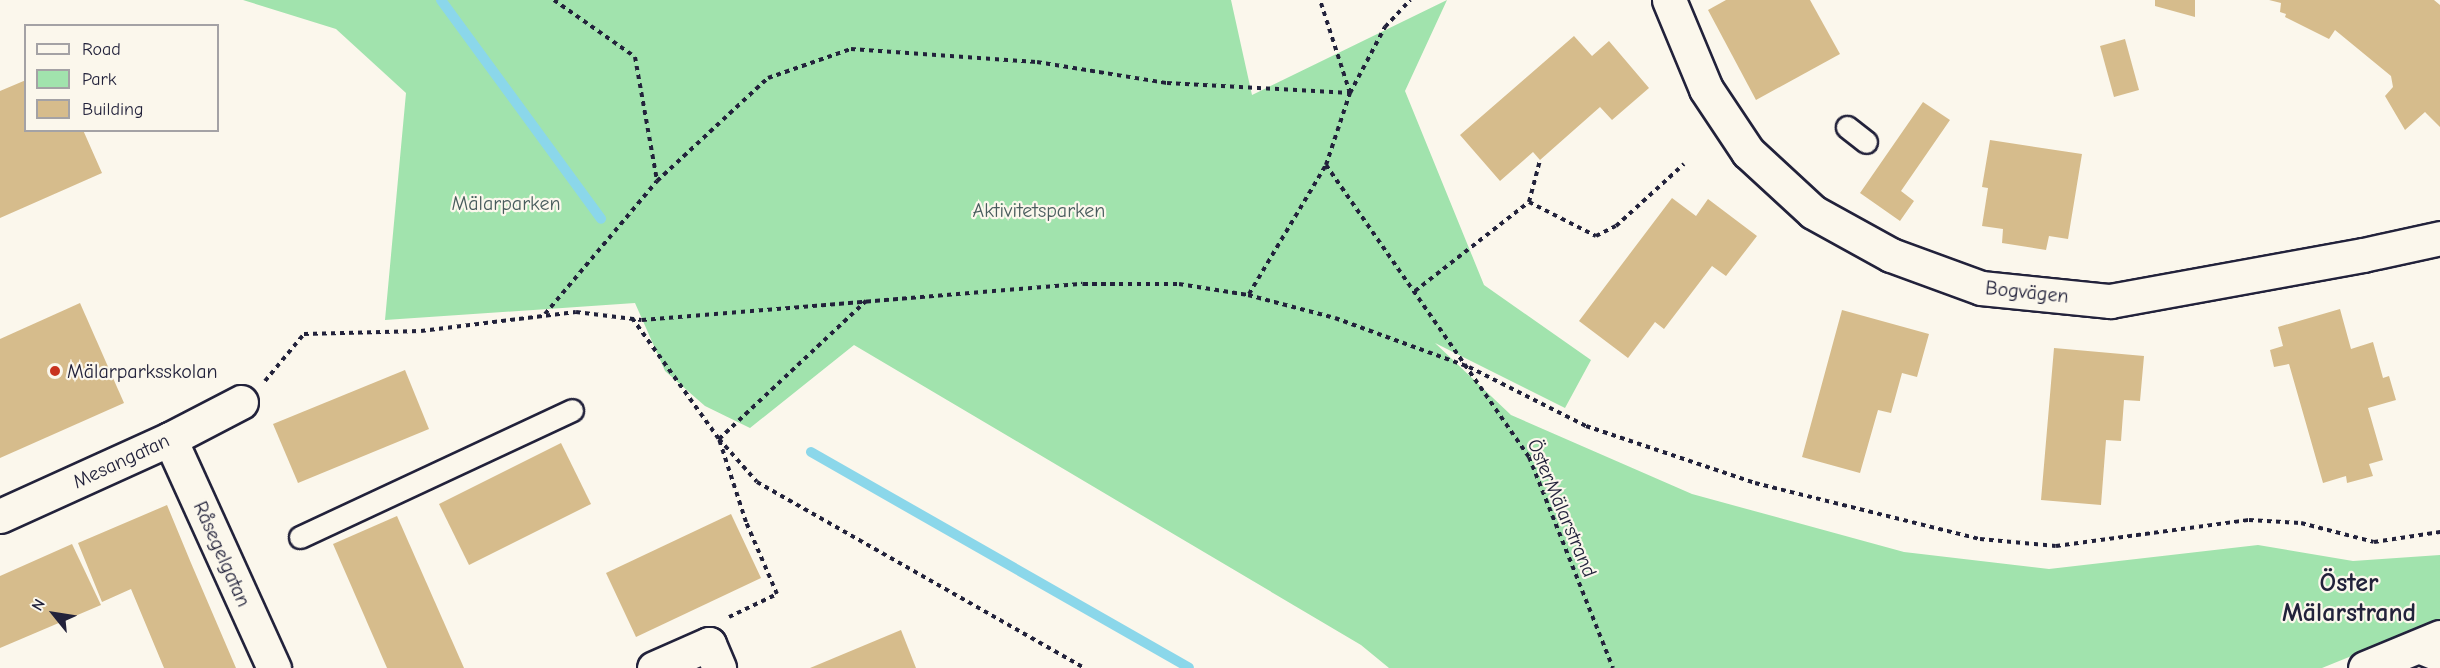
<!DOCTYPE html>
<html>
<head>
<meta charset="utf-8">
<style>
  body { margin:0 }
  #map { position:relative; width:2440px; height:668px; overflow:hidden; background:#fbf7ec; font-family:"Comic Neue",sans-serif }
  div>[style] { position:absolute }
  .green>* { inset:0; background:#a1e3ad }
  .stream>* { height:10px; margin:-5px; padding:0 5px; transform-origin:5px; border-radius:5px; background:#8bd7ea }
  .building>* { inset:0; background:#d6bc8c }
  .path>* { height:4px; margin-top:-2px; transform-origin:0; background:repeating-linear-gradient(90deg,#22223b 0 4.5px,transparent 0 9px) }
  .roads { filter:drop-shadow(2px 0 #22223b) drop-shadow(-2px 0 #22223b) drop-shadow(0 2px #22223b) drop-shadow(0 -2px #22223b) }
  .lane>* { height:21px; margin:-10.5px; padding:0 10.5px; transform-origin:10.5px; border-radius:10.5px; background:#fbf7ec }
  .street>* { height:33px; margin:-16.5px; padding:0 16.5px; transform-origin:16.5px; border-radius:16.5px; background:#fbf7ec }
  .dots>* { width:16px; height:16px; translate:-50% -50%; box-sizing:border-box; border:3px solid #fbf7ec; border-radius:50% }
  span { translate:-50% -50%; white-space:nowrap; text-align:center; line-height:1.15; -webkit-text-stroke:4.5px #fbf7ec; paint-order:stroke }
  .park-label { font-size:20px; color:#485c5d }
  .street-label { font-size:20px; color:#22223b }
  .poi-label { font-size:20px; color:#22223b }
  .left { translate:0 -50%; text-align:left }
  .district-label { font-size:26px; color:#22223b; font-weight:700 }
  .legend { position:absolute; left:24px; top:24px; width:195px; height:108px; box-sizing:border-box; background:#fbf7ec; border:2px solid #a4a2a5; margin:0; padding:8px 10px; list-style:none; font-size:18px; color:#22223b }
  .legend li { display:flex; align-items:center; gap:12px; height:30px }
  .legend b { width:30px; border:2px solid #a4a2a5 }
  .north { position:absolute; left:24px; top:584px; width:60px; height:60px; -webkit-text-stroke:4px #fbf7ec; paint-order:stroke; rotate:300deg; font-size:16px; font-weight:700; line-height:24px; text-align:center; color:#22223b }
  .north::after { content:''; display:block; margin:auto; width:21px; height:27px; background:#22223b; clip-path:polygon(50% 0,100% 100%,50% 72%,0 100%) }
</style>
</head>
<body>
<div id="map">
  <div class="green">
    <div style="clip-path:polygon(243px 0,1231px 0,1252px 95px,1447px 0,1405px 91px,1484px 285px,1591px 360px,1565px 408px,1435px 343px,1511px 415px,1692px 494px,1904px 552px,2049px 569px,2258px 545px,2353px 561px,2440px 555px,2440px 620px,2322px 668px,1389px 668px,1361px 645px,854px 345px,750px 428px,705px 406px,665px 371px,635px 303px,385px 320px,406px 93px,336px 29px)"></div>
  </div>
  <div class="stream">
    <div style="left:441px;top:0;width:271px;rotate:53.8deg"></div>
    <div style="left:811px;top:452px;width:435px;rotate:29.7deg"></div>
  </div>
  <div class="building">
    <div style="clip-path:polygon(1726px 0,1810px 0,1840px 54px,1756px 100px,1708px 10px)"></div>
    <div style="clip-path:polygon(2155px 0,2195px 0,2195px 17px,2155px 6px)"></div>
    <div style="clip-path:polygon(2269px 0,2434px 0,2440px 5px,2440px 127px,2425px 112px,2405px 130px,2385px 96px,2393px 87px,2391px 76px,2335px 30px,2329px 39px,2285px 17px,2286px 14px,2280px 12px,2281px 3px)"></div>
    <div style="clip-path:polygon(1574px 36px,1592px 56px,1609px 41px,1649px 88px,1612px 120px,1600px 107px,1540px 160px,1533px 152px,1500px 181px,1460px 135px)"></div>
    <div style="clip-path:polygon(2125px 39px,2139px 90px,2114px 97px,2100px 46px)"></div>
    <div style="clip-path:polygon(26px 80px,26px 130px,83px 130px,102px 173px,0 218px,0 91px)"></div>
    <div style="clip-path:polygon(1923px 102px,1950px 120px,1901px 191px,1914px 201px,1900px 221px,1860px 193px)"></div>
    <div style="clip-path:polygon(1990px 140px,2082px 154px,2068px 239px,2049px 236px,2046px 250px,2002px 243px,2003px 229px,1982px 226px,1988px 188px,1982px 187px)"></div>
    <div style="clip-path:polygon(1672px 198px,1696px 216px,1708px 199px,1757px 236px,1726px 276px,1712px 266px,1664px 329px,1655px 322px,1628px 358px,1579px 321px)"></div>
    <div style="clip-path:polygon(80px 303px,124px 403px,0 458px,0 339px)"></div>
    <div style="clip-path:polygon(2340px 309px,2351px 349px,2373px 342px,2383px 378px,2389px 376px,2396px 400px,2368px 408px,2383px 460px,2369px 464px,2373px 476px,2347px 483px,2346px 476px,2323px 483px,2289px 364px,2274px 367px,2270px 350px,2283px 346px,2278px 327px)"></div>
    <div style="clip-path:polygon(1842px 310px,1929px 334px,1917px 377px,1902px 373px,1891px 413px,1878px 410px,1860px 473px,1802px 457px)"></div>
    <div style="clip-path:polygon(2054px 348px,2144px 356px,2140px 401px,2124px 400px,2121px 441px,2106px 440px,2101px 505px,2041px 500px)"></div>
    <div style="clip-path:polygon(405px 370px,429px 429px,298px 483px,273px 424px)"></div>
    <div style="clip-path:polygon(561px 443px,591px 504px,469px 565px,439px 504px)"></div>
    <div style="clip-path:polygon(167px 505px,191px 563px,236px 668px,164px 668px,131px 589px,102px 602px,78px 543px)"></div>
    <div style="clip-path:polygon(731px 514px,761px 578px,636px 637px,606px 573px)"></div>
    <div style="clip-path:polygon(397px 516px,464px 668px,387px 668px,333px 544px)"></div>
    <div style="clip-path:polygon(72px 544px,101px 605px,0 648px,0 576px)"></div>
    <div style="clip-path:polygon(901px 630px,916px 668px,810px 668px)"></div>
  </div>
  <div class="path">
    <div style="left:554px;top:0;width:99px;rotate:35.1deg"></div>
    <div style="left:635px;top:57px;width:126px;rotate:79.9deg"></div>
    <div style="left:1326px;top:165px;width:356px;rotate:55.2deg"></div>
    <div style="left:1529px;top:457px;width:227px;rotate:68.3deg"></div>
    <div style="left:1529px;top:202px;width:43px;rotate:-75.3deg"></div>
    <div style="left:1415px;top:291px;width:145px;rotate:-38deg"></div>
    <div style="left:1529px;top:202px;width:75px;rotate:26.9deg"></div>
    <div style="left:1596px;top:236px;width:22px;rotate:-27deg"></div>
    <div style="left:1616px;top:226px;width:92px;rotate:-42.4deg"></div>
    <div style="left:1249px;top:294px;width:150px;rotate:-59.2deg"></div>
    <div style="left:1326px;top:165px;width:76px;rotate:-71.6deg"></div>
    <div style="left:1350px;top:93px;width:75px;rotate:-62.1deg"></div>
    <div style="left:1385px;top:27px;width:37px;rotate:-47deg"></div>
    <div style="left:545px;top:314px;width:174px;rotate:-49.9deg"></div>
    <div style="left:657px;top:181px;width:151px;rotate:-42.9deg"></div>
    <div style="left:768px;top:78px;width:88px;rotate:-19.3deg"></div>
    <div style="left:851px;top:49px;width:186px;rotate:4deg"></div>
    <div style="left:1037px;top:62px;width:132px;rotate:9.2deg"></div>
    <div style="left:1167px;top:83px;width:183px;rotate:3.1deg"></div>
    <div style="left:1350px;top:93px;width:98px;rotate:-107.9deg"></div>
    <div style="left:632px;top:318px;width:149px;rotate:54.3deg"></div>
    <div style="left:719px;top:439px;width:57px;rotate:48.5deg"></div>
    <div style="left:757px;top:482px;width:376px;rotate:29.6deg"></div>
    <div style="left:265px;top:381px;width:61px;rotate:-50.3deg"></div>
    <div style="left:304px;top:334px;width:117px;rotate:-1.5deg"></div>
    <div style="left:421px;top:331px;width:156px;rotate:-7deg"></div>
    <div style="left:576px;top:312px;width:66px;rotate:6.9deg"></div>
    <div style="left:642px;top:320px;width:442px;rotate:-4.7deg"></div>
    <div style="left:1083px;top:284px;width:96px"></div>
    <div style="left:1179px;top:284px;width:70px;rotate:9.1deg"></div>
    <div style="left:1248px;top:295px;width:90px;rotate:14.8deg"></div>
    <div style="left:1335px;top:318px;width:143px;rotate:20.1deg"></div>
    <div style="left:1469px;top:367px;width:131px;rotate:26.8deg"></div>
    <div style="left:1586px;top:426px;width:178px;rotate:18.6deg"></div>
    <div style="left:1755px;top:483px;width:232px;rotate:14deg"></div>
    <div style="left:1980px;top:539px;width:76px;rotate:5.3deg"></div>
    <div style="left:2056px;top:546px;width:195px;rotate:-7.7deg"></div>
    <div style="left:2249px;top:520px;width:52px;rotate:3.3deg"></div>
    <div style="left:2301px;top:523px;width:75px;rotate:14.6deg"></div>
    <div style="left:2374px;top:542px;width:67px;rotate:-8.6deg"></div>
    <div style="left:729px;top:617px;width:53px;rotate:-25.6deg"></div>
    <div style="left:777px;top:594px;width:78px;rotate:-113.3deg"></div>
    <div style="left:746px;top:522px;width:87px;rotate:-108deg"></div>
    <div style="left:719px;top:439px;width:202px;rotate:-43.2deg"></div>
  </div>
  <div class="roads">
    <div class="lane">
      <div style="left:1847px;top:127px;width:24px;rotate:38deg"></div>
      <div style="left:300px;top:537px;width:300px;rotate:-25deg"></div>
      <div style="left:2410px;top:649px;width:32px;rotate:22deg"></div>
    </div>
    <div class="street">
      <div style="left:1669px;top:0;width:96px;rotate:67.4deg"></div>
      <div style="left:1706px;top:89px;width:76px;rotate:56.3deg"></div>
      <div style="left:1748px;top:152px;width:88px;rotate:42.7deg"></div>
      <div style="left:1813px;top:212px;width:89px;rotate:28.9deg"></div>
      <div style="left:1891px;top:255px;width:96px;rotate:20.1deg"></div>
      <div style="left:1981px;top:288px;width:130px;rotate:5.8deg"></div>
      <div style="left:2110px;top:301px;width:257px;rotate:-10.3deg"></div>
      <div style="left:2363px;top:255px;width:79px;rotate:-12.4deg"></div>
      <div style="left:170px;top:439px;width:252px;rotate:65.6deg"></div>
      <div style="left:0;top:516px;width:187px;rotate:-24.4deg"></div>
      <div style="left:170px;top:439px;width:80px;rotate:-27.5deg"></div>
      <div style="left:654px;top:668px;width:60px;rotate:-23.6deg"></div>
      <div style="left:709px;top:644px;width:26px;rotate:67deg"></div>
      <div style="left:2365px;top:668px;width:81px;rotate:-22.5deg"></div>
    </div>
  </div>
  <div class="dots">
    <div style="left:55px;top:371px;background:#c8321e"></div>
  </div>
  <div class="park-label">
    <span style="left:506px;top:203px">Mälarparken</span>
    <span style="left:1039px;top:210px">Aktivitetsparken</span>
  </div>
  <div class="street-label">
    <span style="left:2027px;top:292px;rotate:6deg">Bogvägen</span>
    <span style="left:121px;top:461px;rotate:-25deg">Mesangatan</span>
    <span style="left:1562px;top:508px;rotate:67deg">ÖsterMälarstrand</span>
    <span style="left:222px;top:554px;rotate:66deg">Råsegelgatan</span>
  </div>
  <div class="poi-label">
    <span class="left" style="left:67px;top:371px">Mälarparksskolan</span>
  </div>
  <div class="district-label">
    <span style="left:2349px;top:599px">Öster<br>Mälarstrand</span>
  </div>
  <ul class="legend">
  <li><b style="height:8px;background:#fbf7ec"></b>Road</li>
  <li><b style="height:16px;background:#a1e3ad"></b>Park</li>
  <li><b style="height:16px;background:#d6bc8c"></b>Building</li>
  </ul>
  <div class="north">N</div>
</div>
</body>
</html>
